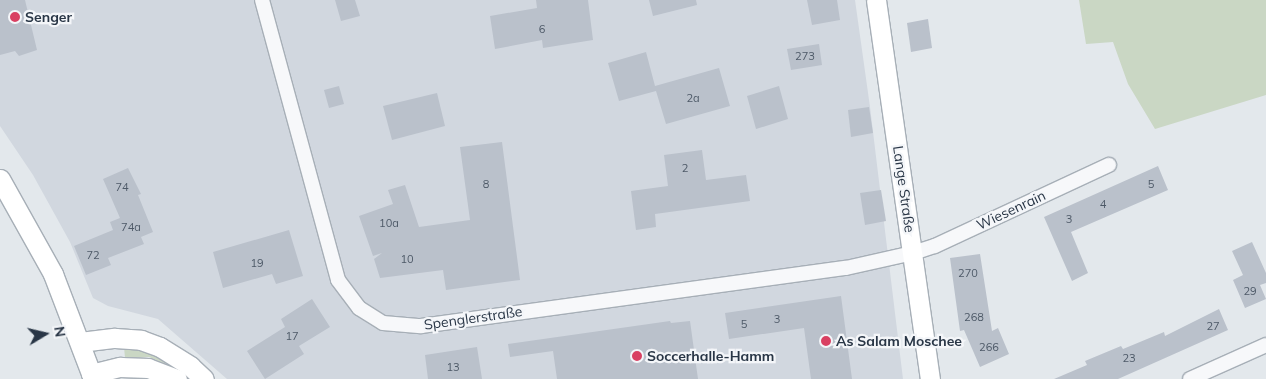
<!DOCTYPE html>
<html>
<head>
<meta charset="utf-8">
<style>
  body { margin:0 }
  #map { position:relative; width:1266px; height:379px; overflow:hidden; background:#e3e8ec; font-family:Mulish,sans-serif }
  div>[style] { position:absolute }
  .built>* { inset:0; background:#d1d7df }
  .green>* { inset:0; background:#cad7c4 }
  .building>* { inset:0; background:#bac1cb }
  .roads { filter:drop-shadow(1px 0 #a7afb7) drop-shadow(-1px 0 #a7afb7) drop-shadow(0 1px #a7afb7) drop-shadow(0 -1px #a7afb7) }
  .street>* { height:14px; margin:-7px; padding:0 7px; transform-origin:7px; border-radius:7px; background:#f7f8fa }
  .secondary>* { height:19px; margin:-9.5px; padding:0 9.5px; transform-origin:9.5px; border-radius:9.5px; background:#fff }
  .dots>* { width:14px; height:14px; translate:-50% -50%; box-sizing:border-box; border:2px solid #f4f6f9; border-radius:50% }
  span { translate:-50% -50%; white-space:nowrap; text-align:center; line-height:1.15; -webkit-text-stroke:4.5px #f4f6f9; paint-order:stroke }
  .number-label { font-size:11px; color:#4d5967 }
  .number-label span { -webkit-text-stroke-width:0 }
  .poi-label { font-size:14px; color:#293646; font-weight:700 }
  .left { translate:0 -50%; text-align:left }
  .street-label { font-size:14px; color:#293646 }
  .north { position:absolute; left:20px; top:309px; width:50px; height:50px; -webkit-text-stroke:4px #f4f6f9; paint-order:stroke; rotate:81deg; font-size:14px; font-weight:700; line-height:20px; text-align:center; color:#293646 }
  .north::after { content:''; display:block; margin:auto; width:18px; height:22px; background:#293646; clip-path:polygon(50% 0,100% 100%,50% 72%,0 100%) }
</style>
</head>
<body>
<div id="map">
  <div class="built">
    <div style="clip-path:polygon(0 0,855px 0,870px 107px,903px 379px,227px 379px,158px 319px,108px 306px,93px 298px,70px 242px,33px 175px,0 126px)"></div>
  </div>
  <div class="green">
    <div style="clip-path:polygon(1079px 0,1266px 0,1266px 95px,1155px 129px,1128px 84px,1113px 42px,1086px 44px)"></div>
    <div style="clip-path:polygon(132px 346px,156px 353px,197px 379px,188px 379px,173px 367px,149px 357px,125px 358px,124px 347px)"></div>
  </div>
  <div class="building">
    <div style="clip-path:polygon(0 0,25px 0,37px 50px,19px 56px,15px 51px,0 55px)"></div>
    <div style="clip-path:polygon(335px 0,355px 0,360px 16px,341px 21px)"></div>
    <div style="clip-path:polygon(536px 0,588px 0,593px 40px,543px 48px,542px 40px,495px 49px,490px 16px,537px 8px)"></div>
    <div style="clip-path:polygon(649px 0,696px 0,697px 5px,653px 16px)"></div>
    <div style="clip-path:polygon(807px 0,837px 0,840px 20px,812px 25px)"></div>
    <div style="clip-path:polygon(928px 19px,932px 48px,911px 52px,907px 23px)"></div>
    <div style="clip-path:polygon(819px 44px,822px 65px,791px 70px,787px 49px)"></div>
    <div style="clip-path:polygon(646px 52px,655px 86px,719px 68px,730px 106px,666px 124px,656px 91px,619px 101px,608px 63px)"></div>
    <div style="clip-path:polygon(339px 86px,344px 104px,329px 108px,324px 90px)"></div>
    <div style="clip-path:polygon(779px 86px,788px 119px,756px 129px,747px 96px)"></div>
    <div style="clip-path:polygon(437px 93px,445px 126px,392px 140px,383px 106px)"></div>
    <div style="clip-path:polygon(869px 107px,873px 133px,851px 137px,848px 110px)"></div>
    <div style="clip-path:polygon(502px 142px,520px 280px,446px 290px,443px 270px,380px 278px,374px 259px,382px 253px,373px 256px,359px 216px,393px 204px,388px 190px,405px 185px,419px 227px,470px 220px,460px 147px)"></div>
    <div style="clip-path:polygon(702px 150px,706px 180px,746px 175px,750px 201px,655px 214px,656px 227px,636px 230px,631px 191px,668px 186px,664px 155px)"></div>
    <div style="clip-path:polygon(1158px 166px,1168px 190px,1071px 232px,1088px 273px,1072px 281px,1044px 217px)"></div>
    <div style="clip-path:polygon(128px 168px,141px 194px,138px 195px,153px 232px,141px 237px,144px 244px,108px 258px,111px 265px,86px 275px,74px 246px,113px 230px,110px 222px,120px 218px,103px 179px)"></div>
    <div style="clip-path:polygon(881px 190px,886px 221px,865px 225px,860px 193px)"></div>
    <div style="clip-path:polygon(289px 230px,303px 276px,276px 284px,272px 274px,223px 288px,213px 252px)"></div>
    <div style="clip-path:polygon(1252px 242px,1266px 273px,1266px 283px,1260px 285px,1266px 299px,1245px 308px,1233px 280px,1243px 275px,1232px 251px)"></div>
    <div style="clip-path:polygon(980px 254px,992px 331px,998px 328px,1009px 354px,980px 367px,964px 330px,960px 331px,950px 258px)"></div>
    <div style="clip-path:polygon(841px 296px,852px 379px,811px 379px,804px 328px,729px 339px,725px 313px)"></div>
    <div style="clip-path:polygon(312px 299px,330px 327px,299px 346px,304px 354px,265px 379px,247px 351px,285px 327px,281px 319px)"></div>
    <div style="clip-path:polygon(1219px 309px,1228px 330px,1118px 379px,1054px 379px,1087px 365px,1085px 361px,1121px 346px,1123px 349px,1164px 332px,1165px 336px)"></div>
    <div style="clip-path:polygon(670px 321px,671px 323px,690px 321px,698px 379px,557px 379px,553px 351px,510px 357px,508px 344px)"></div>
    <div style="clip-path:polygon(477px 347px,482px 379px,428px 379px,425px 355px)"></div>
  </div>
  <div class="roads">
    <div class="street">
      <div style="left:262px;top:0;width:290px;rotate:74.8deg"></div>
      <div style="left:338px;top:280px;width:35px;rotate:53deg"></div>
      <div style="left:359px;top:308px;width:28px;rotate:32deg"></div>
      <div style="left:383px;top:323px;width:38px;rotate:5deg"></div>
      <div style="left:421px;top:326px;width:429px;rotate:-7.8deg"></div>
      <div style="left:846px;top:268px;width:69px;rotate:-12.6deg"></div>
      <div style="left:913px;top:253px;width:23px;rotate:-18deg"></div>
      <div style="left:935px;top:246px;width:192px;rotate:-25deg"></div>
      <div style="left:1190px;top:379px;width:83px;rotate:-24.1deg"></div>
    </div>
    <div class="secondary">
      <div style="left:876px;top:0;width:383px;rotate:81.9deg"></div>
      <div style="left:0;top:179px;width:109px;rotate:60.8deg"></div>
      <div style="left:53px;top:274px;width:112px;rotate:69.1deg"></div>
      <div style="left:80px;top:342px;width:35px;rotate:-7deg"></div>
      <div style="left:115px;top:338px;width:26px;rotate:4deg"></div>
      <div style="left:141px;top:340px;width:20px;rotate:20deg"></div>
      <div style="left:160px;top:347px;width:36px;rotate:32deg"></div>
      <div style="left:190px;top:366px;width:19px;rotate:43deg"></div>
      <div style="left:91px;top:374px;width:30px;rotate:-14deg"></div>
      <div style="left:120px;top:367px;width:28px;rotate:2deg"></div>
      <div style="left:148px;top:368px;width:31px;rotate:21deg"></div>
    </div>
  </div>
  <div class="dots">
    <div style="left:15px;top:17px;background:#d94062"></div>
    <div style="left:826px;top:341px;background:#d94062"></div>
    <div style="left:637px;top:356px;background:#d94062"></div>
  </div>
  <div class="number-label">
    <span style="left:542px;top:29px">6</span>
    <span style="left:805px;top:56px">273</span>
    <span style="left:693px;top:98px">2a</span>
    <span style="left:685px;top:168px">2</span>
    <span style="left:486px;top:184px">8</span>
    <span style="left:1151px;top:184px">5</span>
    <span style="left:122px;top:187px">74</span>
    <span style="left:1103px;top:204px">4</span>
    <span style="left:1069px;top:219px">3</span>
    <span style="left:389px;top:223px">10a</span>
    <span style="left:131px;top:227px">74a</span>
    <span style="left:93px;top:255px">72</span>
    <span style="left:407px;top:259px">10</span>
    <span style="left:257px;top:263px">19</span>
    <span style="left:968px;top:273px">270</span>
    <span style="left:1250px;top:291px">29</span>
    <span style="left:974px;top:317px">268</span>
    <span style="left:777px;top:319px">3</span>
    <span style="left:744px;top:324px">5</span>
    <span style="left:1213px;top:326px">27</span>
    <span style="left:292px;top:336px">17</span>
    <span style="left:989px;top:347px">266</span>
    <span style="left:1129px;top:358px">23</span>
    <span style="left:453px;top:367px">13</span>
  </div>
  <div class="poi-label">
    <span class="left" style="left:25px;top:17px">Senger</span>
    <span class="left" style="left:836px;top:341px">As Salam Moschee</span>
    <span class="left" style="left:647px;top:356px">Soccerhalle-Hamm</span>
  </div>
  <div class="street-label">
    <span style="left:904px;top:189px;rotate:82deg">Lange Straße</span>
    <span style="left:1011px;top:210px;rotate:-25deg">Wiesenrain</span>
    <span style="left:473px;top:318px;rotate:-8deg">Spenglerstraße</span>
  </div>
  <div class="north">N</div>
</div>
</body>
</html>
